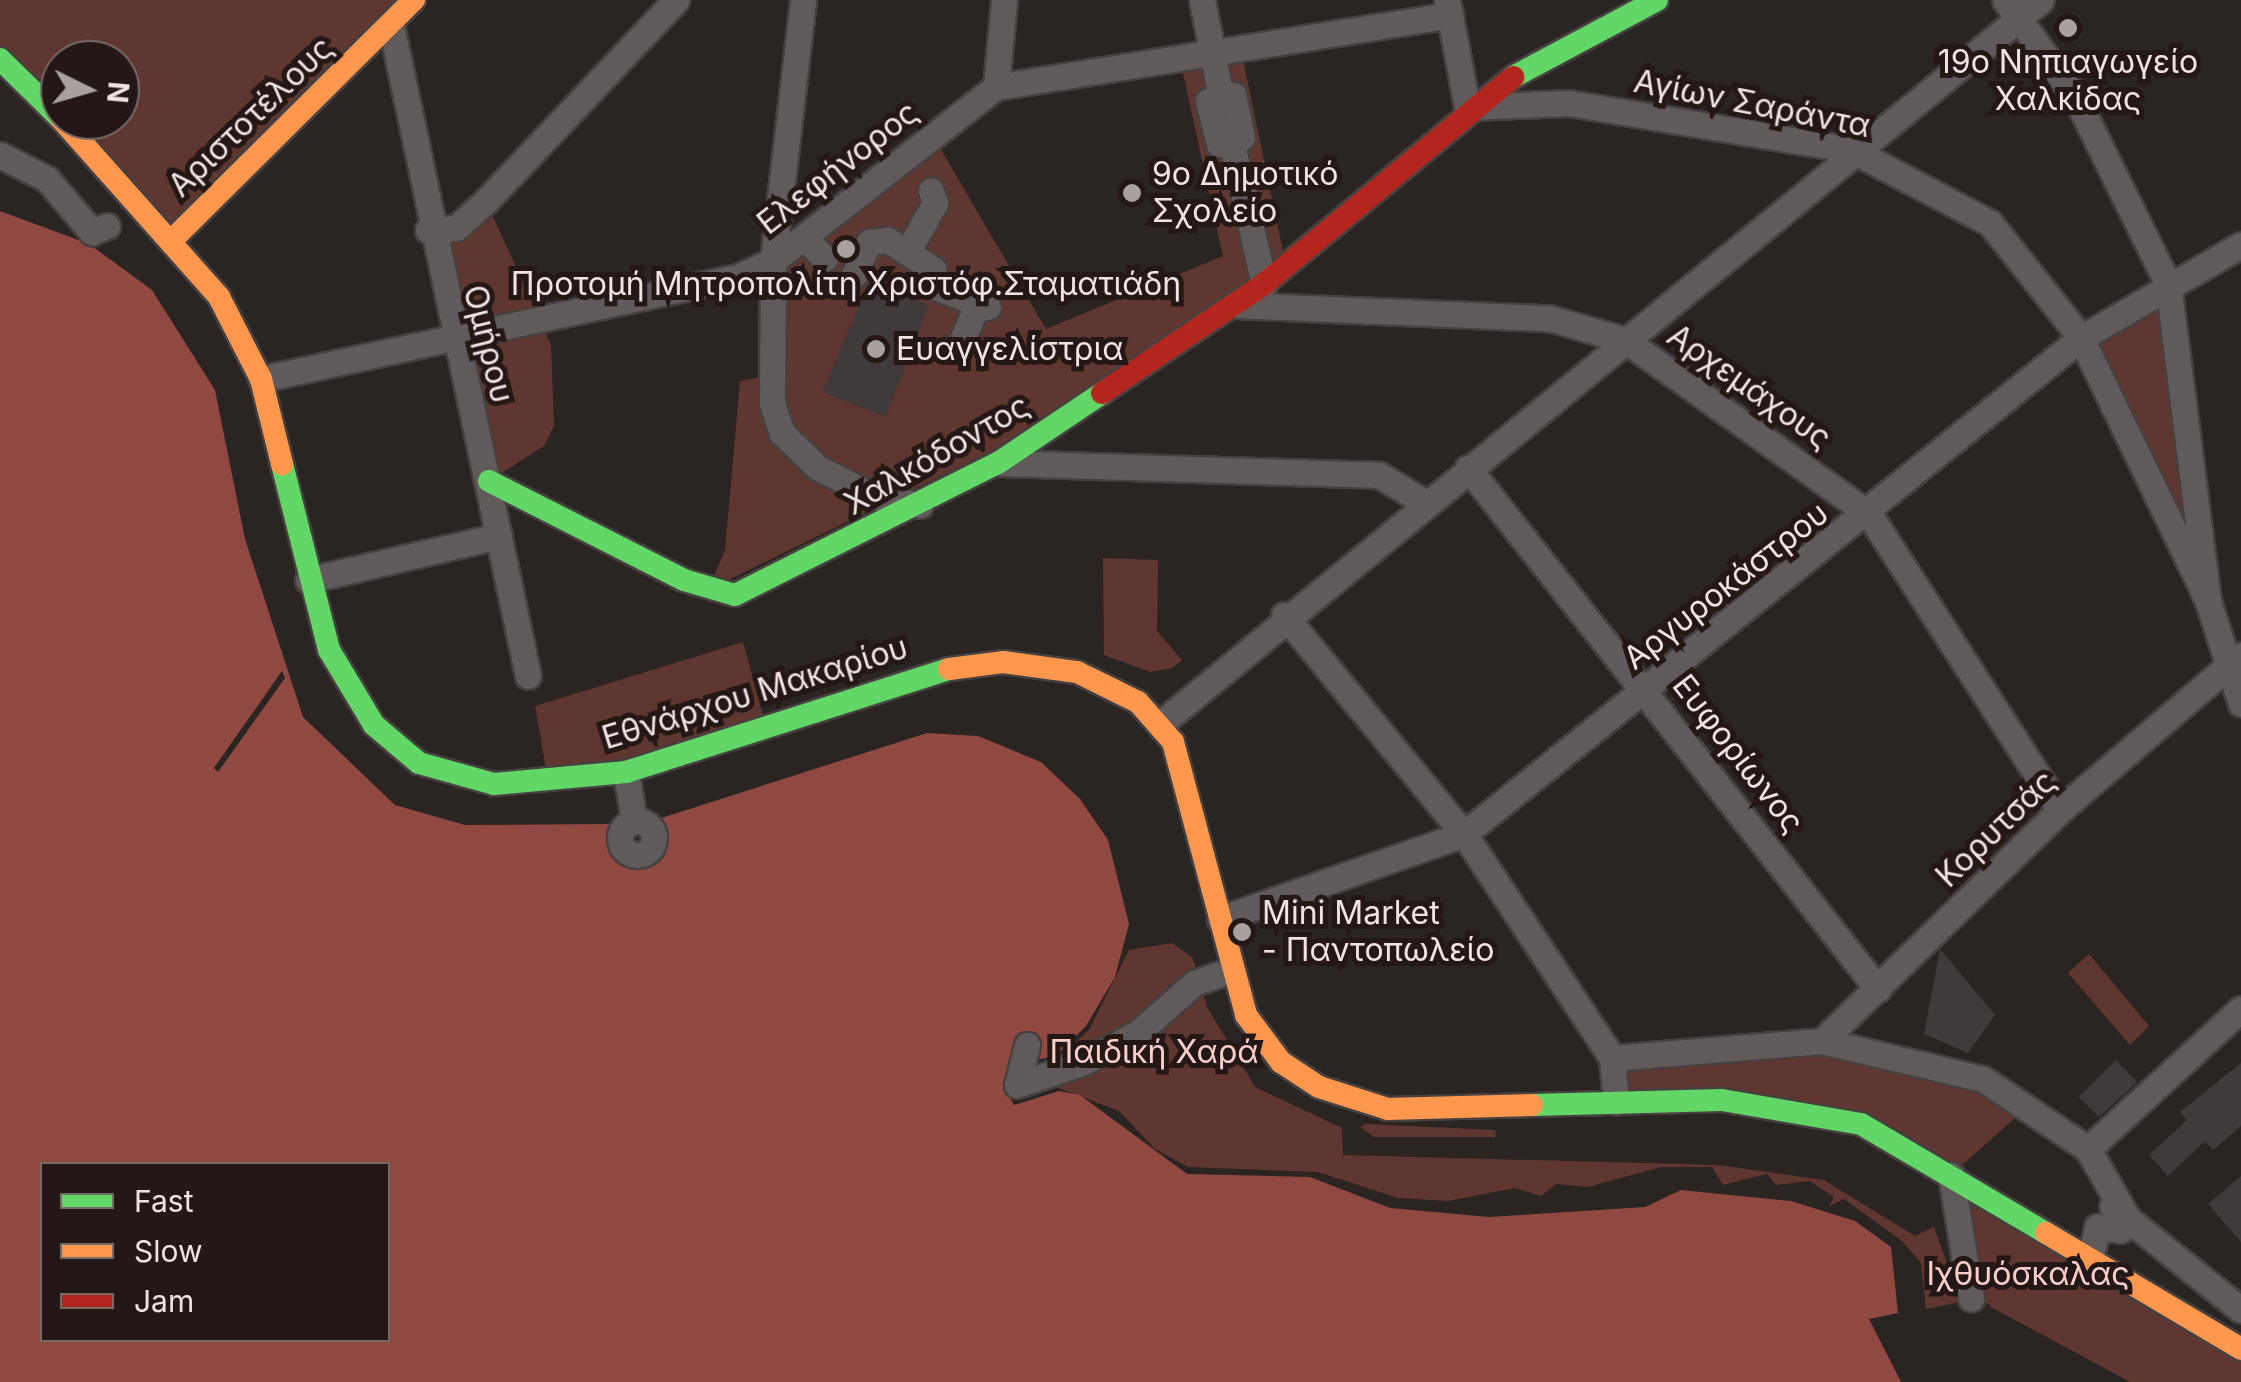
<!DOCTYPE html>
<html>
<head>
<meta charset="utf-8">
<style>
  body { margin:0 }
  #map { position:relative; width:2241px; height:1382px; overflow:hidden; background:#2a2423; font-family:Inter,sans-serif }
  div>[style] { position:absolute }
  .green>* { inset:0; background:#603630 }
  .water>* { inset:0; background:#8f4941 }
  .pier>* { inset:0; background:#2a2423 }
  .building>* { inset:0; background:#403b3a }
  .roads { filter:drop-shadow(2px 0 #464140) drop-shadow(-2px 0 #464140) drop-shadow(0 2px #464140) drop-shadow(0 -2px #464140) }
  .street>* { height:25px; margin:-12.5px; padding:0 12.5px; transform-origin:12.5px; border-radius:12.5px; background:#605b5a }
  .street>.ring { margin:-12.5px; padding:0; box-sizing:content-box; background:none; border:25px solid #605b5a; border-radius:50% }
  .fast>* { height:22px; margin:-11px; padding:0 11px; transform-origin:11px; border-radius:11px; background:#63d668 }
  .slow>* { height:22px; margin:-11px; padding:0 11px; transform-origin:11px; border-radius:11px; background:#ff974d }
  .jam>* { height:22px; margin:-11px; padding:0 11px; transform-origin:11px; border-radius:11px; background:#b3261e }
  .dots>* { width:28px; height:28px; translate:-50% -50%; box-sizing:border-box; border:5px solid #231816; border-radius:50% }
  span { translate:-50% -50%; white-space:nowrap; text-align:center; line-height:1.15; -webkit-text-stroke:10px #231816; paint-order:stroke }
  .poi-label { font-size:32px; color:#ede4e3 }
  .left { translate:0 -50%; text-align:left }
  .street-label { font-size:32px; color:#ede4e3 }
  .park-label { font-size:32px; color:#fdcfc8 }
  .legend { position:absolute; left:40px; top:1162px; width:350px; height:180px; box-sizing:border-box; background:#231816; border:2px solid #746a68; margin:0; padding:12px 18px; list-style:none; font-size:30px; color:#ede4e3 }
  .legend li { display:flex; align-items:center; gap:20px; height:50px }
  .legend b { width:50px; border:2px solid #746a68 }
  .north { position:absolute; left:40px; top:40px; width:100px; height:100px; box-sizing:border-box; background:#231816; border:2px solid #746a68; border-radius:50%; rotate:95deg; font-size:28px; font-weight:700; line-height:40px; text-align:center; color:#ede4e3 }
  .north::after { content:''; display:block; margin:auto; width:35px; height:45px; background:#a9a1a0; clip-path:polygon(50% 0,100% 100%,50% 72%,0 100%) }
</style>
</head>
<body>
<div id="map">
  <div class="green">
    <div style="clip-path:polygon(0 0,415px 0,175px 237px,62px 120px,120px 120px,120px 60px,60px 60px,60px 118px,0 59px)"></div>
    <div style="clip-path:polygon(1240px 45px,1286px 266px,1087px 404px,708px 590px,725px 550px,740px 381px,770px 375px,773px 261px,933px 136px,1046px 329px,1223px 256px,1179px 55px)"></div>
    <div style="clip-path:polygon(486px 201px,551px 345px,554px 426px,544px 446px,489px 481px,428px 230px)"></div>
    <div style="clip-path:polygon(2168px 284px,2208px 601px,2081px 338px)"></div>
    <div style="clip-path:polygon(1103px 558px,1158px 560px,1157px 631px,1182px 660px,1172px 668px,1150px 672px,1104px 655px)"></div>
    <div style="clip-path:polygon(743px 642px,766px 726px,548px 780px,535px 706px)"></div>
    <div style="clip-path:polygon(1172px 943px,1193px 958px,1207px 1007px,1255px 1087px,1342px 1128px,1343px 1155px,1718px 1165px,1824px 1180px,1915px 1236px,1934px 1227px,1961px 1302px,1926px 1309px,1921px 1263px,1902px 1241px,1844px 1199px,1829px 1206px,1834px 1197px,1810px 1181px,1776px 1185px,1767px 1174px,1723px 1185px,1712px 1167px,1661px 1167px,1588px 1187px,1556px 1184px,1541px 1196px,1515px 1188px,1448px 1201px,1398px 1198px,1318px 1172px,1188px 1167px,1155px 1149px,1119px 1111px,1056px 1087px,1052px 1062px,1089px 1030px,1129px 950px)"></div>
    <div style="clip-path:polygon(2089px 954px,2149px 1026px,2130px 1045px,2068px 973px)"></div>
    <div style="clip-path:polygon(1797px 1048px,1983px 1079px,2024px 1110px,1952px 1174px,2241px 1349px,2241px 1382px,2130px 1382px,1991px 1307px,1969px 1284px,1951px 1175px,1861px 1124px,1616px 1102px,1612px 1058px)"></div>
    <div style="clip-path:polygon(1366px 1124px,1496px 1130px,1495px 1137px,1374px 1137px,1360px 1127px)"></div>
  </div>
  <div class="water">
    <div style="clip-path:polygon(evenodd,0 211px,89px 244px,152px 290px,215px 390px,245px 539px,303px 717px,395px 805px,465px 825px,612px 824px,617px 852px,638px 863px,657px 848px,655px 820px,927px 733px,978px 736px,1041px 762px,1080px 799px,1108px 840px,1129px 924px,1115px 977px,1086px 1026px,1056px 1056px,1030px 1061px,1026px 1040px,1003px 1086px,1014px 1105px,1059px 1091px,1080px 1095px,1187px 1174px,1310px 1177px,1390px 1208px,1489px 1217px,1645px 1207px,1681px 1190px,1791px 1201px,1855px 1221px,1891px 1247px,1898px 1313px,1869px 1319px,1901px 1382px,0 1382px,0 211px,42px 1164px,388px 1164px,388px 1340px,42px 1340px,42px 1164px)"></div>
  </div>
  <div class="pier">
    <div style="clip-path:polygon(282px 671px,285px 678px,218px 772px,214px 768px)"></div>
  </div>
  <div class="building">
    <div style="clip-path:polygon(869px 282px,929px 305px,886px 417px,822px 392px)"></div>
    <div style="clip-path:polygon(1940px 949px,1995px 1015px,1968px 1053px,1924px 1034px)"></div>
    <div style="clip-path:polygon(2116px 1060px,2137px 1082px,2099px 1117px,2079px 1097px)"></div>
    <div style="clip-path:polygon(2241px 1063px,2241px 1126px,2213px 1150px,2205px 1141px,2168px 1176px,2149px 1155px,2187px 1120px,2180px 1112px)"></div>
    <div style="clip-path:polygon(2241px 1176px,2241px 1242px,2208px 1204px)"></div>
  </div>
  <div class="roads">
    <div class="street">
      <div style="left:803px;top:0;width:263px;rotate:96.6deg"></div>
      <div style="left:773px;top:261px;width:142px;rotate:90.4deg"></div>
      <div style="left:772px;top:403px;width:32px;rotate:72deg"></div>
      <div style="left:782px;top:433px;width:49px;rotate:44.2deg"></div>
      <div style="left:817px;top:467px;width:63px;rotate:27.4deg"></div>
      <div style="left:873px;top:496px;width:48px;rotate:10.8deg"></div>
      <div style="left:1202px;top:0;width:99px;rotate:78.9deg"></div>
      <div style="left:1447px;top:0;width:109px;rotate:79.4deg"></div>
      <div style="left:1467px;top:107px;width:102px;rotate:-2.2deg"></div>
      <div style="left:1569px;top:103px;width:287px;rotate:9.4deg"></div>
      <div style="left:1852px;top:150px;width:156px;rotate:27.9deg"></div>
      <div style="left:1990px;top:223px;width:147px;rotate:51.6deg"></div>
      <div style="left:2081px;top:338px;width:292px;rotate:64.2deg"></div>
      <div style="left:2005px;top:0;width:121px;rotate:54.1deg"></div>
      <div style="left:2076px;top:98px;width:208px;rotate:63.7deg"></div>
      <div style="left:2168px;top:284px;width:320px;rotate:82.8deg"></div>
      <div style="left:2208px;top:601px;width:108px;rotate:72.2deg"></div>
      <div style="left:391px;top:25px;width:665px;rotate:78.12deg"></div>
      <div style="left:996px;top:87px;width:87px;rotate:-84.7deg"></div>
      <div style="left:1233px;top:95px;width:43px;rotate:77.9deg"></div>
      <div style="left:1242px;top:137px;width:24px;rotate:163deg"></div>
      <div style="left:1219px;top:144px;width:44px;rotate:-104.3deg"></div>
      <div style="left:1208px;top:101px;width:26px;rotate:-13deg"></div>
      <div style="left:1231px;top:140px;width:148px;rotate:77.1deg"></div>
      <div style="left:0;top:155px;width:53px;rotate:27.1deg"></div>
      <div style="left:47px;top:179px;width:70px;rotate:49.7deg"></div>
      <div style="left:92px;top:232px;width:16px;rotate:-22deg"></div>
      <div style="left:428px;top:230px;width:28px;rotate:-4deg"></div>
      <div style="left:456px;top:228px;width:40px;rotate:-42deg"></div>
      <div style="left:486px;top:201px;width:277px;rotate:-46.6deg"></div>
      <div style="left:804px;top:237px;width:30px;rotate:46deg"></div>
      <div style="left:910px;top:247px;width:51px;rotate:-60.4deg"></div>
      <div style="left:935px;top:203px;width:13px;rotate:-108deg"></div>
      <div style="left:854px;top:275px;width:36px;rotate:-66deg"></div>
      <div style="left:869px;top:242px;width:19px;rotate:-6deg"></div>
      <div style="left:888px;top:240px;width:54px;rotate:32.8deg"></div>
      <div style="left:933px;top:269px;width:16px;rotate:112deg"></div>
      <div style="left:927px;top:284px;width:65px;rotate:20.7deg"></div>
      <div style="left:1234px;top:305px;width:315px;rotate:2.4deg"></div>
      <div style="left:1549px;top:318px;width:79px;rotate:16.1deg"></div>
      <div style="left:1625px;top:340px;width:300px;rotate:35.5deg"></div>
      <div style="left:1869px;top:514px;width:352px;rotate:57.2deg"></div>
      <div style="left:959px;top:347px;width:48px;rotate:-66.6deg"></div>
      <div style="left:261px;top:379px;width:488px;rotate:-12.1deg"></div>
      <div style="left:738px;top:277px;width:38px;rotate:-25deg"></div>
      <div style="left:773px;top:261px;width:283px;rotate:-38deg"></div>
      <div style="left:996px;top:87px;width:460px;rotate:-9deg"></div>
      <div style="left:998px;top:463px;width:381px;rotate:1.8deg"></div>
      <div style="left:1379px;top:475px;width:52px;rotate:31deg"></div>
      <div style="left:1468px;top:468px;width:663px;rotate:51.8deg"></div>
      <div style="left:308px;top:580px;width:196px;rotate:-13deg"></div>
      <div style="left:1284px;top:615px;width:283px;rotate:50.6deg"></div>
      <div style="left:1464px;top:834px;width:268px;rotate:56.5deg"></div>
      <div style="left:1612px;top:1058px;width:44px;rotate:84.8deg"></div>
      <div style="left:1160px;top:724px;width:1140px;rotate:-39.41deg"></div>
      <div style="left:626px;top:772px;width:50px;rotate:80.7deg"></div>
      <div class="ring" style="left:620px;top:821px;width:9px;height:9px"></div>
      <div style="left:1220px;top:919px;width:258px;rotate:-19.2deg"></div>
      <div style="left:1464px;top:834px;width:792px;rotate:-38.8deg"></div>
      <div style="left:2081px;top:338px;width:185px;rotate:-30.2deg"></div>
      <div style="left:1822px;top:1041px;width:165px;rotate:13.3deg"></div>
      <div style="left:1983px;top:1079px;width:126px;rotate:33.7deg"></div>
      <div style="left:2088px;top:1149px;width:81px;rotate:60.3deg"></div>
      <div style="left:2128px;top:1219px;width:145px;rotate:38.8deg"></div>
      <div style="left:1027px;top:1045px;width:41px;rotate:104deg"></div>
      <div style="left:1017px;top:1085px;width:71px;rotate:-18.9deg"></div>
      <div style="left:1084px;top:1062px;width:63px;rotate:-28.6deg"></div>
      <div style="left:1139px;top:1032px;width:74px;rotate:-41.7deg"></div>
      <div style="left:1194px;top:983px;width:40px;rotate:-18.9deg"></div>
      <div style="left:1612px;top:1058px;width:211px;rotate:-4.6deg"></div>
      <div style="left:1822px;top:1041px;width:332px;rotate:-44.1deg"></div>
      <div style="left:2060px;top:810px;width:238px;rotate:-40.6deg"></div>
      <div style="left:2088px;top:1149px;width:207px;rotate:-42.5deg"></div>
      <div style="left:1951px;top:1175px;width:125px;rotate:80.8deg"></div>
      <div style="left:2091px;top:1256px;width:30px;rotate:-78deg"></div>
      <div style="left:2097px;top:1227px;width:23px;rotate:7deg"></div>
      <div style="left:2120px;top:1230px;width:25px;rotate:-108deg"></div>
    </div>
    <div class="fast">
      <div style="left:0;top:59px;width:84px;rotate:44.5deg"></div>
      <div style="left:1513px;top:77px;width:163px;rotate:-28.1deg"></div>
      <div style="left:282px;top:464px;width:192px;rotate:75.8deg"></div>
      <div style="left:329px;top:650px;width:87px;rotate:59deg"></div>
      <div style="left:374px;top:725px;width:59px;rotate:40.2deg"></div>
      <div style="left:419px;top:763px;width:78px;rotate:15.6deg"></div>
      <div style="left:494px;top:784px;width:133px;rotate:-5.2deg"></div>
      <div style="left:626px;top:772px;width:339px;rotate:-17.7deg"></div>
      <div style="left:489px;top:481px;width:219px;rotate:26.9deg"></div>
      <div style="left:684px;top:580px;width:53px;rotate:16.4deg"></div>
      <div style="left:735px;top:595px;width:294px;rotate:-26.7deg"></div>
      <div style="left:998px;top:463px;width:125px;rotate:-33.9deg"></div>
      <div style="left:1532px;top:1105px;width:190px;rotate:-1.5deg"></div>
      <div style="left:1722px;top:1100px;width:141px;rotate:9.8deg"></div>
      <div style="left:1861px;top:1124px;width:215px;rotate:30.5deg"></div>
    </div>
    <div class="slow">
      <div style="left:62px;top:120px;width:237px;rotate:48.4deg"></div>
      <div style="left:219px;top:297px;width:92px;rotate:62.9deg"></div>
      <div style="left:261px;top:379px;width:88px;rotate:76.1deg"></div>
      <div style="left:175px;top:237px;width:337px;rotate:-44.8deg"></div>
      <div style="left:949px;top:669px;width:54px;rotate:-7.4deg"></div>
      <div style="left:1003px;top:662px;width:75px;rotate:7.7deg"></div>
      <div style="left:1077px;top:672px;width:68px;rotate:26.2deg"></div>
      <div style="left:1138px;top:702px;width:53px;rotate:48.8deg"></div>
      <div style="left:1173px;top:742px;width:283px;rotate:75deg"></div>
      <div style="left:1246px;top:1015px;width:59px;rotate:53.3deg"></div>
      <div style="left:1281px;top:1062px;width:45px;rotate:33.3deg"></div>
      <div style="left:1319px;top:1087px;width:72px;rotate:17.7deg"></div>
      <div style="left:1388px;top:1109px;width:144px;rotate:-1.6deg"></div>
      <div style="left:2046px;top:1233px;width:227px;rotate:30.7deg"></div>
    </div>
    <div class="jam">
      <div style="left:1102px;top:393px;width:195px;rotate:-33.9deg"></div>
      <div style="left:1264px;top:284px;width:324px;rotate:-39.7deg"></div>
    </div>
  </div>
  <div class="dots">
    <div style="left:2068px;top:28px;background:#a9a1a0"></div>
    <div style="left:1132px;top:193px;background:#a9a1a0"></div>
    <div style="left:846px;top:249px;background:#a9a1a0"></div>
    <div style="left:876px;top:349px;background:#a9a1a0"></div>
    <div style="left:1242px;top:932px;background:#a9a1a0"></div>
  </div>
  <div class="poi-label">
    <span style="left:2068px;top:81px">19ο Νηπιαγωγείο<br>Χαλκίδας</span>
    <span class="left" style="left:1152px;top:193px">9ο Δημοτικό<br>Σχολείο</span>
    <span style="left:846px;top:284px">Προτομή Μητροπολίτη Χριστόφ.Σταματιάδη</span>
    <span class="left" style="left:896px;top:349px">Ευαγγελίστρια</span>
    <span class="left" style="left:1262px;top:932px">Mini Market<br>- Παντοπωλείο</span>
  </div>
  <div class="street-label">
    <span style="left:1752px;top:104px;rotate:11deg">Αγίων Σαράντα</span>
    <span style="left:251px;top:117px;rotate:-44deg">Αριστοτέλους</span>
    <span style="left:838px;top:168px;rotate:-38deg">Ελεφήνορος</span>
    <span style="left:488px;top:344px;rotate:76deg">Ομήρου</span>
    <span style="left:1749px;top:387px;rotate:35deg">Αρχεμάχους</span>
    <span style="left:937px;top:455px;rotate:-30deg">Χαλκόδοντος</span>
    <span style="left:1726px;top:586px;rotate:-38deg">Αργυροκάστρου</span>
    <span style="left:755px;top:693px;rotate:-17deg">Εθνάρχου Μακαρίου</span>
    <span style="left:1738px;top:754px;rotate:52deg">Ευφορίωνος</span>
    <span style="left:1996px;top:829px;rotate:-44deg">Κορυτσάς</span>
  </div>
  <div class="park-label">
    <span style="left:1154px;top:1052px">Παιδική Χαρά</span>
    <span style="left:2028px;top:1274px">Ιχθυόσκαλας</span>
  </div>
  <ul class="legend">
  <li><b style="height:12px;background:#63d668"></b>Fast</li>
  <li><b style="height:12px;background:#ff974d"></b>Slow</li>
  <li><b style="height:12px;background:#b3261e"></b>Jam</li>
  </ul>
  <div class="north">N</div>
</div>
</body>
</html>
